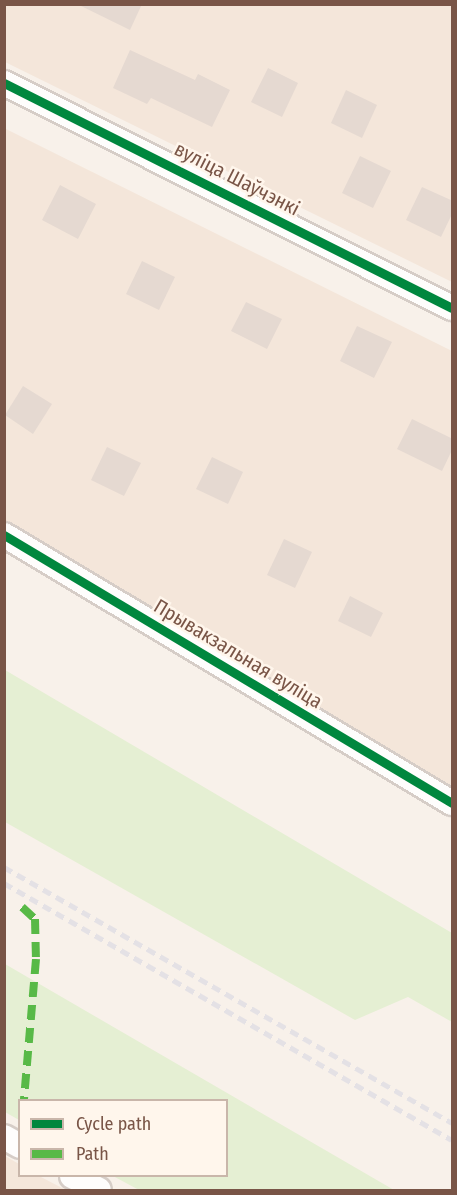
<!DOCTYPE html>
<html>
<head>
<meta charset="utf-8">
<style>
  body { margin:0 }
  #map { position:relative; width:457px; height:1195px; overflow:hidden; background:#f8f1ea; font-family:"Fira Sans Condensed",sans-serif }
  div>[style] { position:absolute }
  .residential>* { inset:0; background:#f4e6da }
  .green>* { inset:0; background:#e5efd3 }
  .building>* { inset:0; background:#e5d9d1 }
  .roads { filter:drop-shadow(2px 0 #d6cdc7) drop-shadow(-2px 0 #d6cdc7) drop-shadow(0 2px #d6cdc7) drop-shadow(0 -2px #d6cdc7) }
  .minor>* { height:24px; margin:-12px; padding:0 12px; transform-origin:12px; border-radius:12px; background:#fefdfc }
  .rail>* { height:4.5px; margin-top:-2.25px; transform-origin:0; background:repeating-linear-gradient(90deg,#e4e1e5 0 9px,transparent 0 15px) }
  .quiet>* { height:8px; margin-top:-4px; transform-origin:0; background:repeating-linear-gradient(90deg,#58b947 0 15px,transparent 0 23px) }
  .cycleway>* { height:9px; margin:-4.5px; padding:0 4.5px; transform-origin:4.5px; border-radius:4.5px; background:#00873e }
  span { translate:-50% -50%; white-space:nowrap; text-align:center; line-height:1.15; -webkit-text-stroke:5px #fff6ec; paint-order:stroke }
  .street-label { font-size:20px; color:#795547 }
  .frame { position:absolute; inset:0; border:6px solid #795547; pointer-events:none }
  .legend { position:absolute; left:18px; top:1099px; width:210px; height:78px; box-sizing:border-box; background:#fff6ec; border:2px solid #c9b6aa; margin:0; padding:8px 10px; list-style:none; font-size:18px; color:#795547 }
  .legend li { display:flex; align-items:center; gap:12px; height:30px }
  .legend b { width:30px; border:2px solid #c9b6aa }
</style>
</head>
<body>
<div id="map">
  <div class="residential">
    <div style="clip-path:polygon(4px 5px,452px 5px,452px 282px,5px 62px)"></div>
    <div style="clip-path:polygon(4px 128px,452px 351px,452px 793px,5px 526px)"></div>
    <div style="clip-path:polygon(5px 1156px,19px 1164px,20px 1176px,39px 1176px,66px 1190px,5px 1190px)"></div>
  </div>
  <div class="green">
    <div style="clip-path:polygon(5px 670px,452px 933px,452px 1022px,408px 997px,355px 1020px,5px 822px)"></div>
    <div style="clip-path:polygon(5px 964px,394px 1190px,139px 1190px,113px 1176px,226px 1176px,226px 1100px,20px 1100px,19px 1120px,5px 1112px)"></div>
  </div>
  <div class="building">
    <div style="clip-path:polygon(77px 4px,142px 4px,130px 30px)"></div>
    <div style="clip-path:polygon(130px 50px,195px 80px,198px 74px,230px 90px,212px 127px,151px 98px,147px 104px,113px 88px)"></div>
    <div style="clip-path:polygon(268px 68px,298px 83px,282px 117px,251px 102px)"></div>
    <div style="clip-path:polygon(346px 90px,377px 105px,362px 138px,331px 123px)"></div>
    <div style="clip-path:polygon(360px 156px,391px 171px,373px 208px,342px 193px)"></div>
    <div style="clip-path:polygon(60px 185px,96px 204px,78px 239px,42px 220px)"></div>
    <div style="clip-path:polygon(422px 187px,453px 201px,453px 212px,441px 237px,406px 220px)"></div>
    <div style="clip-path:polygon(142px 261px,175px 277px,159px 310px,126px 294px)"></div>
    <div style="clip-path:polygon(246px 302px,282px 319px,267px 349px,231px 331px)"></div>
    <div style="clip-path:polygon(357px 326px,392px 342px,374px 378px,340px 361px)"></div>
    <div style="clip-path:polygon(23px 386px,52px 404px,33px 434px,5px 415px)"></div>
    <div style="clip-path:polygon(412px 419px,453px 439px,453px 448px,442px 471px,397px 449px)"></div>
    <div style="clip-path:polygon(107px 447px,141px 463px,124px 496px,91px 480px)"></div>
    <div style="clip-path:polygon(212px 457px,243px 472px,228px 504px,196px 489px)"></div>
    <div style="clip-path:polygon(284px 539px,312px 552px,295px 588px,267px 575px)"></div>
    <div style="clip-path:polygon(350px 596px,383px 613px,371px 637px,338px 621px)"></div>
  </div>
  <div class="roads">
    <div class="minor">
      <div style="left:4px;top:83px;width:501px;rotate:26.67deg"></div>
      <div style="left:4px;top:535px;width:522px;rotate:30.89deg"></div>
      <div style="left:4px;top:1137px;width:18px;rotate:29deg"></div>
      <div style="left:72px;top:1176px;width:30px;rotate:27deg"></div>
    </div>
  </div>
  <div class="rail">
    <div style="left:4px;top:867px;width:516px;rotate:29.74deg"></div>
    <div style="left:4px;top:883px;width:516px;rotate:29.84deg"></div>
  </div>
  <div class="quiet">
    <div style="left:22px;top:907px;width:18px;rotate:43deg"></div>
    <div style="left:35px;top:919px;width:40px;rotate:88.6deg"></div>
    <div style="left:36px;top:959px;width:142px;rotate:94.9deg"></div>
  </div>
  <div class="cycleway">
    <div style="left:4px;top:83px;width:501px;rotate:26.67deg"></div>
    <div style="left:4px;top:535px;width:522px;rotate:30.89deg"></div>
  </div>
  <div class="street-label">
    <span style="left:237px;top:179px;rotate:27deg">вуліца Шаўчэнкі</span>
    <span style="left:238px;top:654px;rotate:31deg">Прывакзальная вуліца</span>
  </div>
  <div class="frame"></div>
  <ul class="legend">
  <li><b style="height:8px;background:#00873e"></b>Cycle path</li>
  <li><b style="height:8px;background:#58b947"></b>Path</li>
  </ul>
</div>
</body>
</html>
